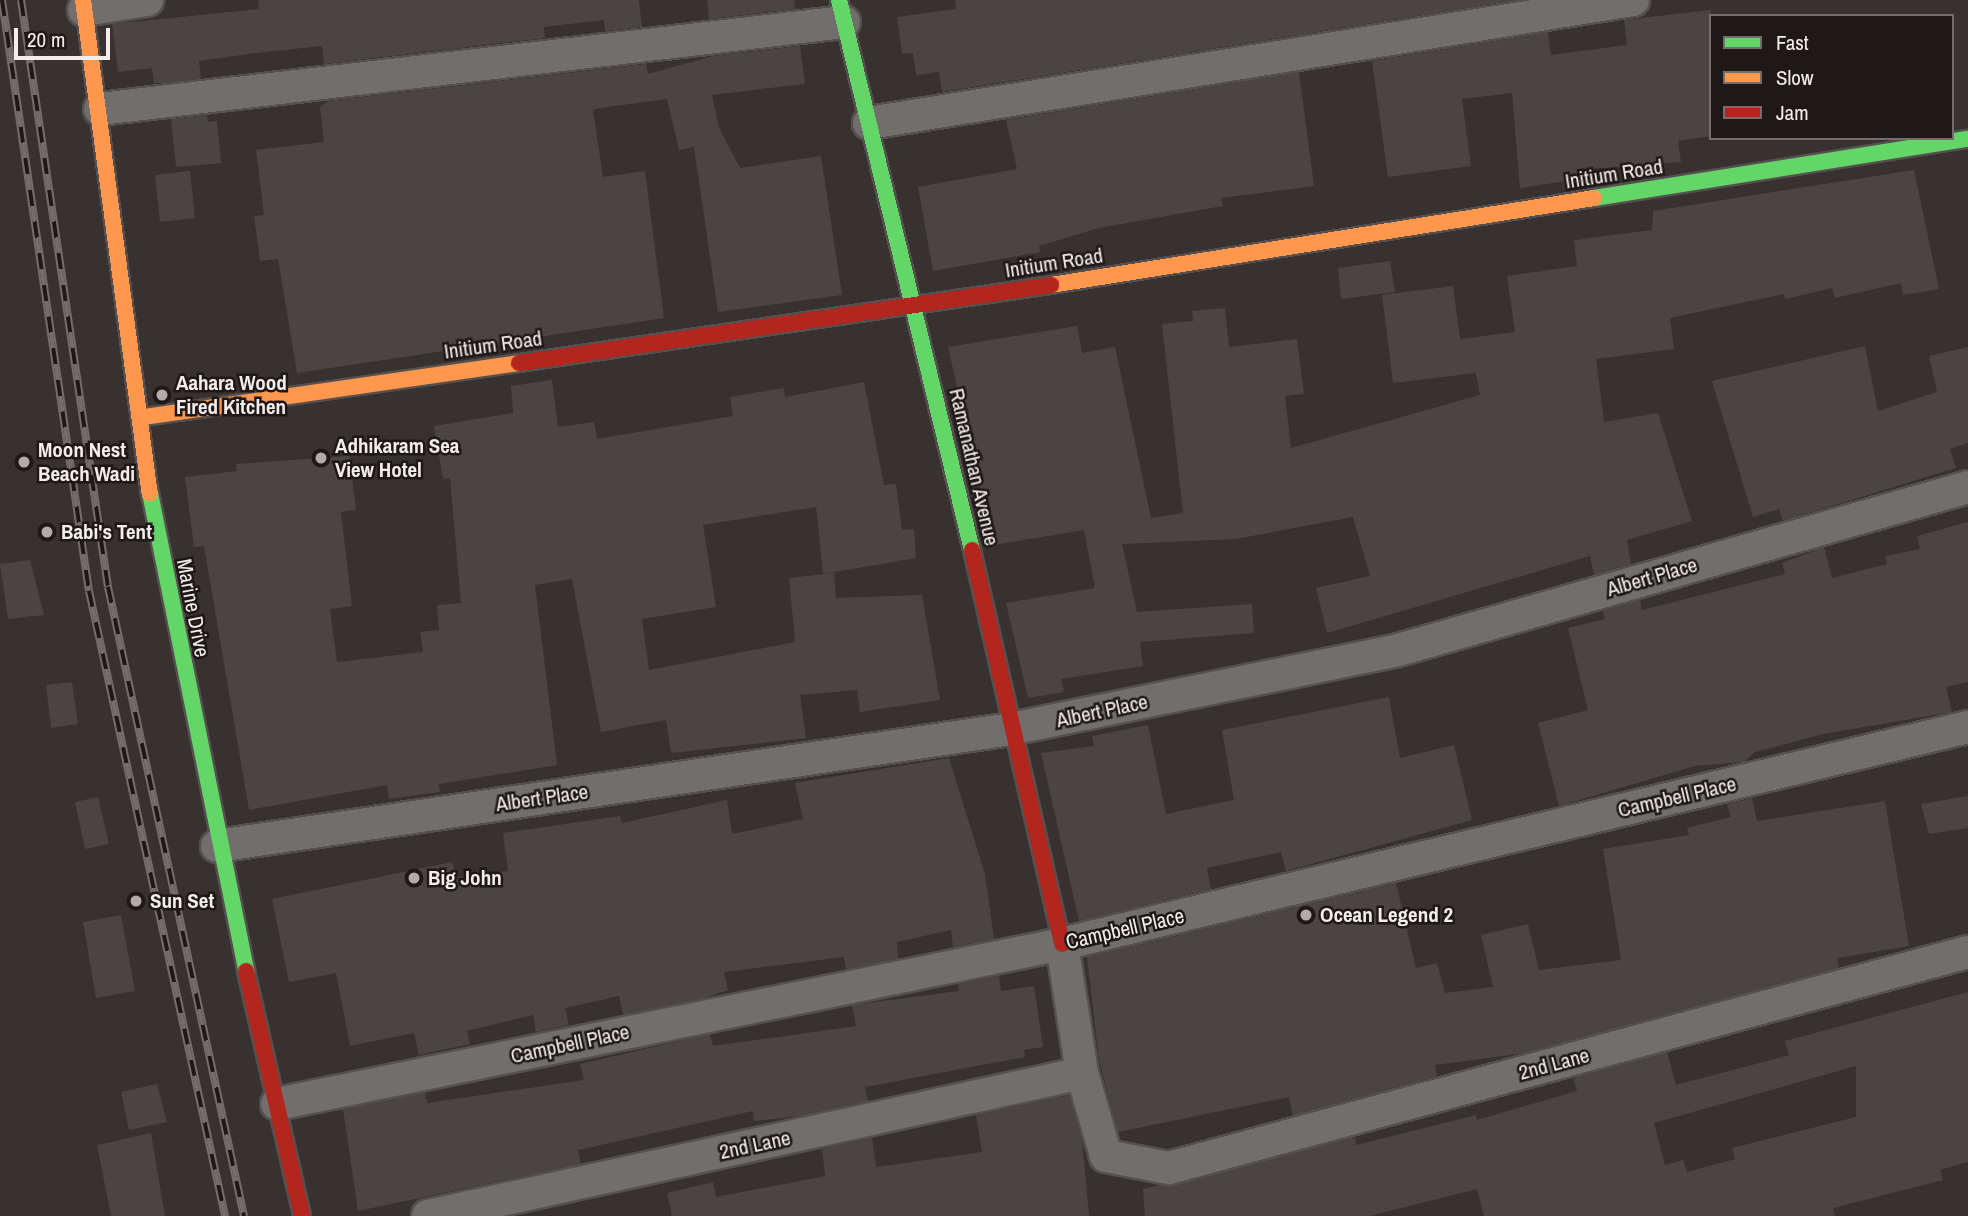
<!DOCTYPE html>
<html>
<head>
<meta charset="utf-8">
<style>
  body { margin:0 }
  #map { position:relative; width:1968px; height:1216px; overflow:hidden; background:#373130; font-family:"Archivo Narrow",sans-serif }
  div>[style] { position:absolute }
  .building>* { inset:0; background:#4a4544 }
  .roads { filter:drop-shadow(2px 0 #55504f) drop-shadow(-2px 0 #55504f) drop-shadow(0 2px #55504f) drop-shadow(0 -2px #55504f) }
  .street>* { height:32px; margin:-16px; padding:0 16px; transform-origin:16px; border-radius:16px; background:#726e6d }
  .fast>* { height:16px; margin:-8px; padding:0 8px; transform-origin:8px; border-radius:8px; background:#63d668 }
  .slow>* { height:16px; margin:-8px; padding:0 8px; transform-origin:8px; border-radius:8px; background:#ff974d }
  .jam>* { height:16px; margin:-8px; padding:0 8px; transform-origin:8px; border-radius:8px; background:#b3261e }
  .rail>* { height:8px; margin-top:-4px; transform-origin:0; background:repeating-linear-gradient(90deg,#1e1918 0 16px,#736e6d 0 32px); box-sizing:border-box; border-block:2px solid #736e6d }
  .dots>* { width:19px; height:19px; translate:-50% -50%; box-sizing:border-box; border:4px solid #1e1918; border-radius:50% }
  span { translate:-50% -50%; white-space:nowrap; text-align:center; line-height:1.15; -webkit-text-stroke:5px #1e1918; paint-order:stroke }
  .street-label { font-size:21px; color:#f3edeb }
  .poi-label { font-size:21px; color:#f3edeb; font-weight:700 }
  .left { translate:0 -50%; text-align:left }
  .legend { position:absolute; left:1709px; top:14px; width:245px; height:126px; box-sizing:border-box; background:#1e1918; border:2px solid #736e6c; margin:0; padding:9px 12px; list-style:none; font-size:21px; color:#f3edeb }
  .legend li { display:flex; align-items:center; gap:14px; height:35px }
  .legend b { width:35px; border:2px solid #736e6c }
  .scale { position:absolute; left:14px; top:28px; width:96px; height:32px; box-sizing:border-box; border:4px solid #f3edeb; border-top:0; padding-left:9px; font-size:21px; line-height:24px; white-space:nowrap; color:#f3edeb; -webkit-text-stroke:5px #1e1918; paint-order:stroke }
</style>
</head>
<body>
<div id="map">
  <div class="building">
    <div style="clip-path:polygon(258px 0,639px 0,642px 27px,605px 31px,604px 20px,544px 27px,545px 38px,324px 64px,322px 46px,264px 52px,199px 61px,201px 79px,168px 83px,154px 83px,152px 68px,118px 72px,112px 24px,259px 9px)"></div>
    <div style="clip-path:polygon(707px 0,794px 0,795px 9px,709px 19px)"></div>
    <div style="clip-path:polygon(955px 0,1517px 0,942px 92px,939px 72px,916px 75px,913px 53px,902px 54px,897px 17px,956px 9px)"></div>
    <div style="clip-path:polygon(1711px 10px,1711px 136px,1678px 141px,1681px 162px,1577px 170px,1578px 179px,1520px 188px,1512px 93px,1462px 99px,1471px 166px,1388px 177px,1372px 61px,1548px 32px,1551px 55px,1627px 45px,1624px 20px)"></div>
    <div style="clip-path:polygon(800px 46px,805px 84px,712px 95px,719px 128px,740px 168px,821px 156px,842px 295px,718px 312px,694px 147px,679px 150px,667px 99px,600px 108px,593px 110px,603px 177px,645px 171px,664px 318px,297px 373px,278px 259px,260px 261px,254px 216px,264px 215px,256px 150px,324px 142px,320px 107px,328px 101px,646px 64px,648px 74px,713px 56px)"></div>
    <div style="clip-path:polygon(1299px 72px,1314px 186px,1221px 198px,1223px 206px,1099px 228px,1039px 246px,1040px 252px,933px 271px,918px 187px,1017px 169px,1006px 120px)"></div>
    <div style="clip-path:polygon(207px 115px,208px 122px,217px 121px,221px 163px,176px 167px,171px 119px)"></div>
    <div style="clip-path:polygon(1914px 170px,1939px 289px,1903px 295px,1901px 283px,1835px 298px,1832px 288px,1785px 299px,1784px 294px,1670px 318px,1674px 349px,1596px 359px,1604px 422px,1658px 413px,1692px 521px,1627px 540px,1631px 564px,1594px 575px,1590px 556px,1327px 633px,1316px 588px,1370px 576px,1353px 517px,1236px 539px,1122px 544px,1137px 612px,1252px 604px,1254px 633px,1140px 642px,1143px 666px,1061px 679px,1064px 692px,1028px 698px,1006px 603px,1095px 588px,1084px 530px,993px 545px,948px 347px,1077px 326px,1082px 353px,1115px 347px,1151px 518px,1183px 513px,1162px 324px,1193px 321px,1192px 311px,1225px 308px,1229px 347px,1297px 339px,1304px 394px,1285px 396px,1291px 448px,1480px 395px,1476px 373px,1393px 383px,1382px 295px,1453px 286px,1460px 339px,1515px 332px,1507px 276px,1577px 266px,1574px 240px,1652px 230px,1653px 211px)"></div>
    <div style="clip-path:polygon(190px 171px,195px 218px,160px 222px,155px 175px)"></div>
    <div style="clip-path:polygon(1390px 261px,1395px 292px,1341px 299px,1338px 268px)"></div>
    <div style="clip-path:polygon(1865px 346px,1878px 411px,1937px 392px,1929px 356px,1968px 347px,1968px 443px,1950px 449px,1956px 468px,1783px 521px,1779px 509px,1753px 517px,1712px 381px)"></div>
    <div style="clip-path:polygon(552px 380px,558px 427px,594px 422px,597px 439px,733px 416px,730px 397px,784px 388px,785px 397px,864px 382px,884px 485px,896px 484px,902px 530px,914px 529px,916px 558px,823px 574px,816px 507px,703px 525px,716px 607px,642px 619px,649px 670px,795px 642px,789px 578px,834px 573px,836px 598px,922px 595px,940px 700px,860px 712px,857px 690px,800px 695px,806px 738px,671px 753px,666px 720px,601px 732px,572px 579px,535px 585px,557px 765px,439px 784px,440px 792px,389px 799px,387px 785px,249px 810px,204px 546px,194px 547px,185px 477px,237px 471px,236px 464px,349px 456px,356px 510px,341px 512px,352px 606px,330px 609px,337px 662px,423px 652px,420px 632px,439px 630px,437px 605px,461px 603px,450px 478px,443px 479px,434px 426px,513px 413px,511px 386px)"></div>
    <div style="clip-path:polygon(1968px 522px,1968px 682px,1946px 687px,1952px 712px,1823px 734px,1755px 752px,1744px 762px,1695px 766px,1559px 806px,1538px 723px,1588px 710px,1568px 628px,1605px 619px,1603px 611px,1640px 600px,1642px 610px,1785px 574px,1782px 563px,1824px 547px,1832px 578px,1887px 564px,1885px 556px,1920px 549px,1917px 536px)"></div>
    <div style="clip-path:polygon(30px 560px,44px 615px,8px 619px,0 564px)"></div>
    <div style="clip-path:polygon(72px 682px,78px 724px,51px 728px,46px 685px)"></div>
    <div style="clip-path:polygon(1389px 697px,1400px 758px,1454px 745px,1472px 820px,1286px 871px,1281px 852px,1207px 868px,1211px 889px,1079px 921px,1041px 753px,1094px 746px,1092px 736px,1148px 725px,1166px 814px,1234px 800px,1222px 730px)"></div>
    <div style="clip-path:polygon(949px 758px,985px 874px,994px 939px,953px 947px,951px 930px,897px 942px,898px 959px,846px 969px,844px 957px,724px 972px,728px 990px,702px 999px,623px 1015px,619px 996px,565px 1008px,569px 1025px,536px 1032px,533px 1015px,467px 1031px,470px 1044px,419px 1055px,414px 1033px,350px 1046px,336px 973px,289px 982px,272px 899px,452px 862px,456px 878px,508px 871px,503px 833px,620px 816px,622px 823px,727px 800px,732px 834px,803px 819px,795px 783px)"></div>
    <div style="clip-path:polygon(1968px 796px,1968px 828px,1929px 834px,1921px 804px)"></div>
    <div style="clip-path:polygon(98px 797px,109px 844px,85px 849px,75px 802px)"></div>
    <div style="clip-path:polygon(1752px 798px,1757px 821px,1885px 801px,1909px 946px,1837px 958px,1839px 968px,1525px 1053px,1435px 1065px,1437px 1076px,1293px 1116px,1289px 1097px,1118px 1132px,1099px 1060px,1087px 957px,1396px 883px,1416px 968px,1437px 963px,1445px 993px,1493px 987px,1481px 935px,1528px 924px,1539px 970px,1621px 960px,1603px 849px,1689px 835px,1687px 828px,1731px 817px,1727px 804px)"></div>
    <div style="clip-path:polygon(121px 915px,135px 991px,96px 998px,83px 922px)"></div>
    <div style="clip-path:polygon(999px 976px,1001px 991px,1034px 986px,1043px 1047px,1024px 1050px,1025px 1057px,865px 1087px,868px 1101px,800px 1116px,754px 1121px,753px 1111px,578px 1150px,581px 1164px,358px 1211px,343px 1109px,425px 1092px,427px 1103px,584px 1080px,580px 1064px,710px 1034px,713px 1046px,856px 1026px,852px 1005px,959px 991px,958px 984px)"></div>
    <div style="clip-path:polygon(evenodd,1968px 992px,1968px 1162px,1940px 1170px,1943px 1180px,1833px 1208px,1835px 1216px,1484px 1216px,1477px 1189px,1369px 1216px,1145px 1216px,1143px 1189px,1355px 1137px,1356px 1145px,1476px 1115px,1477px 1120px,1577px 1091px,1573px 1078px,1667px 1052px,1676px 1085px,1789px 1055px,1785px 1041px,1968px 992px,1856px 1066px,1856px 1117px,1732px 1148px,1735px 1159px,1687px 1172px,1683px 1160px,1665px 1165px,1654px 1123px,1856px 1066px)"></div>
    <div style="clip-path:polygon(157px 1084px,167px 1122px,129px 1130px,121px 1092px)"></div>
    <div style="clip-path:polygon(1069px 1095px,1082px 1139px,1089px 1216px,672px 1216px,667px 1193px,713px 1182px,716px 1197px,825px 1176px,822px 1149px,872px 1138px,876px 1167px,982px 1152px,976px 1115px)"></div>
    <div style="clip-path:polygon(151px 1133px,165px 1216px,111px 1216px,97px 1145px)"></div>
  </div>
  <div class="roads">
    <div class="street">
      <div style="left:84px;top:10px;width:64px;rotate:-9deg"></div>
      <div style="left:100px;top:109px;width:749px;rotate:-6.67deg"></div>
      <div style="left:869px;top:123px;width:774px;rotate:-9.15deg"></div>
      <div style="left:217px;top:846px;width:803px;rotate:-8.38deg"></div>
      <div style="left:1011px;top:729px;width:392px;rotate:-11.5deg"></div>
      <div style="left:1395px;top:651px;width:596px;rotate:-15.97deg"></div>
      <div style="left:1062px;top:944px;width:131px;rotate:81.2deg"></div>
      <div style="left:1082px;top:1073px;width:86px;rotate:73.9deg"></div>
      <div style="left:1106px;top:1156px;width:64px;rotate:10.8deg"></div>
      <div style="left:1169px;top:1168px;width:828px;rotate:-15.13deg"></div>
      <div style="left:277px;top:1104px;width:801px;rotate:-11.52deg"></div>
      <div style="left:1062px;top:944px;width:932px;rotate:-13.47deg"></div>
      <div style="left:428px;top:1216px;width:669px;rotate:-12.33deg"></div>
    </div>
    <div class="fast">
      <div style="left:839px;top:0;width:566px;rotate:76.41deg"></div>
      <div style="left:1594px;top:198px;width:379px;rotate:-9deg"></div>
      <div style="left:150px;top:493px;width:488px;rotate:78.6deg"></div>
    </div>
    <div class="slow">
      <div style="left:83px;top:0;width:498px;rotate:82.3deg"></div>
      <div style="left:1051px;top:285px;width:550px;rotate:-9.1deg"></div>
      <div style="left:144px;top:417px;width:379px;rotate:-8.2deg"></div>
    </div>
    <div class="jam">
      <div style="left:519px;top:363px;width:538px;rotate:-8.34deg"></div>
      <div style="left:972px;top:550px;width:404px;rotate:77.1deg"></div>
      <div style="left:246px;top:971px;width:251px;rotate:77.1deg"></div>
    </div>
  </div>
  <div class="rail">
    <div style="left:2px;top:0;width:597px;rotate:81.63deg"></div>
    <div style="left:89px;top:591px;width:640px;rotate:77.72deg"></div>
    <div style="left:21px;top:0;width:593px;rotate:81.57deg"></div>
    <div style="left:108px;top:587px;width:644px;rotate:77.8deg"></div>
  </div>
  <div class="dots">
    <div style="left:162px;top:395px;background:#b1abaa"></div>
    <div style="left:321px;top:458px;background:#b1abaa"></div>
    <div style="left:24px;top:462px;background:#b1abaa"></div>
    <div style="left:47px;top:532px;background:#b1abaa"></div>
    <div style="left:414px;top:878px;background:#b1abaa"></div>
    <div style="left:136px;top:901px;background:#b1abaa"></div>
    <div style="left:1306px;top:915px;background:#b1abaa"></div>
  </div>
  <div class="street-label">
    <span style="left:1614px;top:174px;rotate:-9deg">Initium Road</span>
    <span style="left:1054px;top:263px;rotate:-9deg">Initium Road</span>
    <span style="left:493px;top:345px;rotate:-8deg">Initium Road</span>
    <span style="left:974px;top:467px;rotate:77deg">Ramanathan Avenue</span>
    <span style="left:1652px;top:577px;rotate:-16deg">Albert Place</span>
    <span style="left:193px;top:608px;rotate:79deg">Marine Drive</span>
    <span style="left:1102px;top:711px;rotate:-12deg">Albert Place</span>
    <span style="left:1677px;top:797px;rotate:-13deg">Campbell Place</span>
    <span style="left:542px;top:798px;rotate:-8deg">Albert Place</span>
    <span style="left:1125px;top:929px;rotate:-13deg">Campbell Place</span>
    <span style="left:570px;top:1044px;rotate:-12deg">Campbell Place</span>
    <span style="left:1554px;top:1064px;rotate:-15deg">2nd Lane</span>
    <span style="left:755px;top:1145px;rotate:-12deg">2nd Lane</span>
  </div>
  <div class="poi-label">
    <span class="left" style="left:176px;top:395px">Aahara Wood<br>Fired Kitchen</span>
    <span class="left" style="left:335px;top:458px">Adhikaram Sea<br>View Hotel</span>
    <span class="left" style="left:38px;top:462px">Moon Nest<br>Beach Wadi</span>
    <span class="left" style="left:61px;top:532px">Babi's Tent</span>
    <span class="left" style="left:428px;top:878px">Big John</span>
    <span class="left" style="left:150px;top:901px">Sun Set</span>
    <span class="left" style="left:1320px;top:915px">Ocean Legend 2</span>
  </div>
  <ul class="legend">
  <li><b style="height:9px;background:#63d668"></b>Fast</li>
  <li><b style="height:9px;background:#ff974d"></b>Slow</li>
  <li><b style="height:9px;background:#b3261e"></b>Jam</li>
  </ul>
  <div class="scale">20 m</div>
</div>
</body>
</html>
